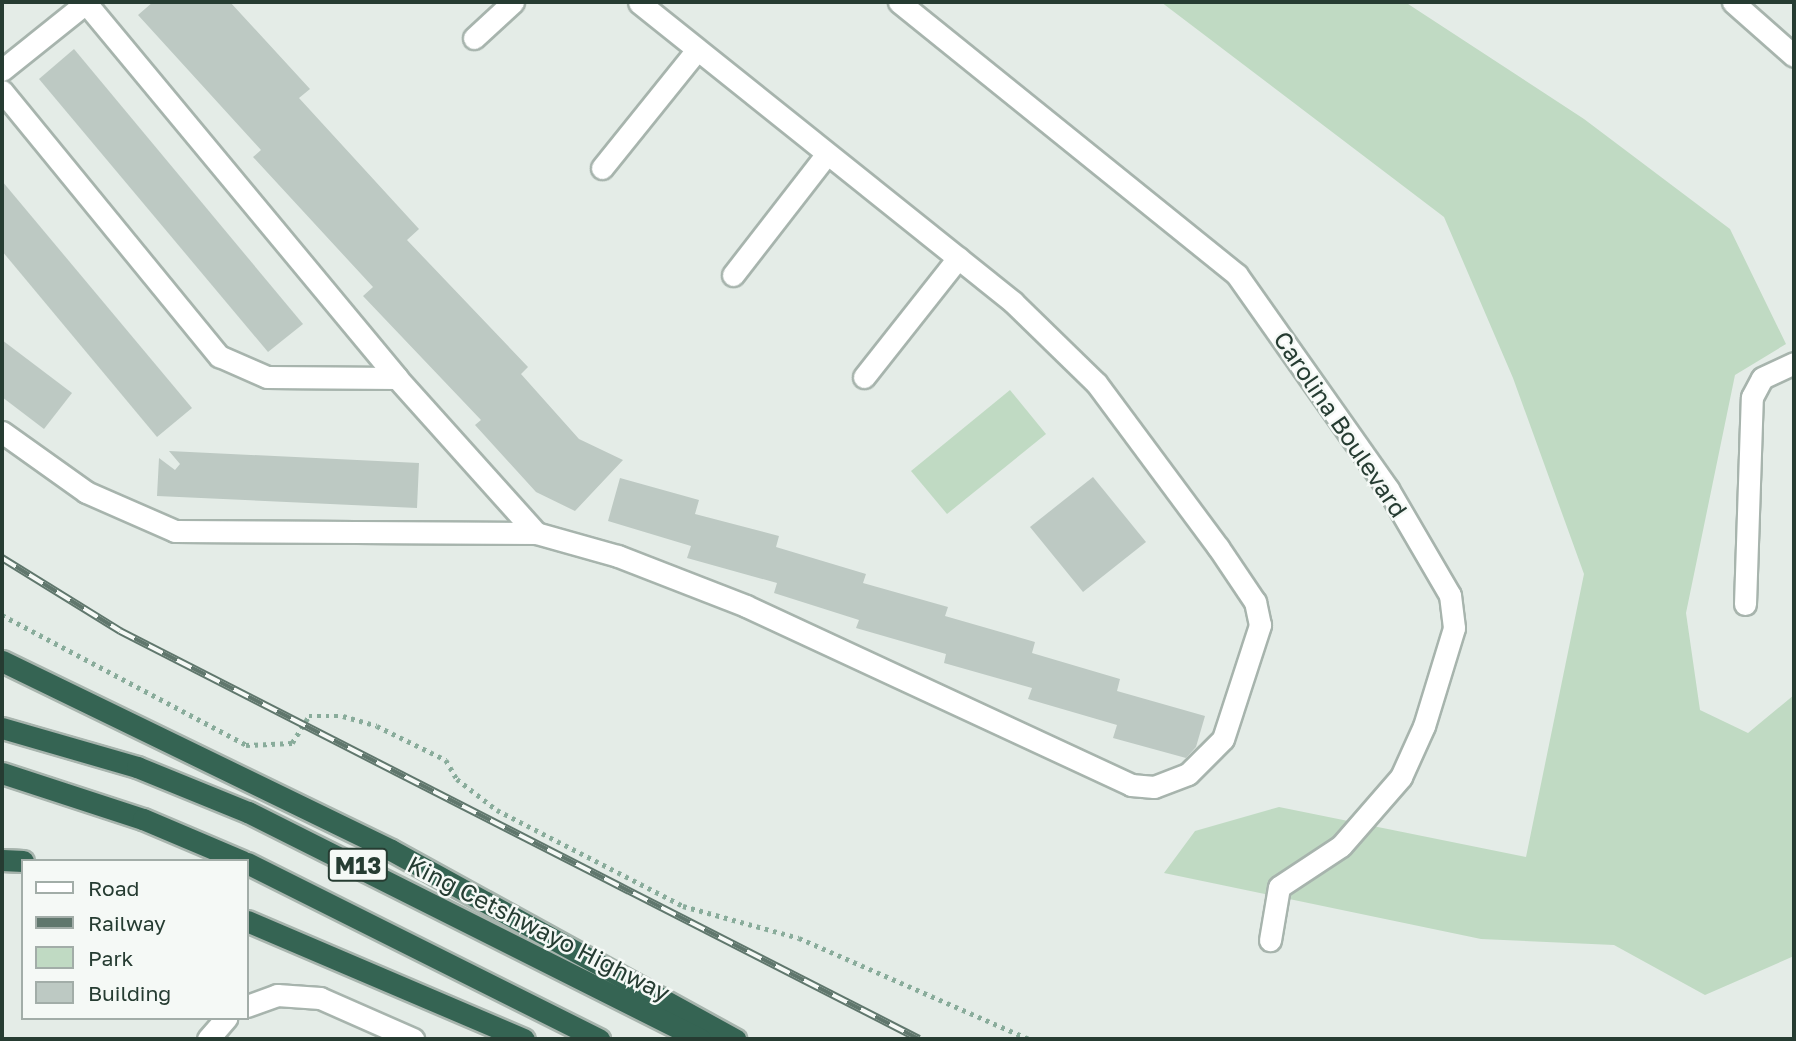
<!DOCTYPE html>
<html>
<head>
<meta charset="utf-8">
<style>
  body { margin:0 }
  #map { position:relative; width:1796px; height:1041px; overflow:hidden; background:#e4ece7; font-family:"Golos Text",sans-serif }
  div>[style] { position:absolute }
  .green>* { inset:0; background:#c0dac3 }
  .building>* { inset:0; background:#bdc9c3 }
  .path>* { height:4.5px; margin-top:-2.25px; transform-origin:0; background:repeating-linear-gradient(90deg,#89ac9b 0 3.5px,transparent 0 8.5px) }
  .roads { filter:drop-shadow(2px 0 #a7b4ad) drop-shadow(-2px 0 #a7b4ad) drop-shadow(0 2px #a7b4ad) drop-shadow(0 -2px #a7b4ad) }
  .street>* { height:21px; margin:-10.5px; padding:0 10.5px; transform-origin:10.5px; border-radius:10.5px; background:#fff }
  .secondary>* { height:21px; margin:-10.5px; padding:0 10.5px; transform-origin:10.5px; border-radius:10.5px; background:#fff }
  .highway>* { height:21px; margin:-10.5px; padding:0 10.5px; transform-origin:10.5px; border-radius:10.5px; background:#356453 }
  .rail>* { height:8px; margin-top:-4px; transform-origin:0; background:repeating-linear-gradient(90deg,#f5f9f6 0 16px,#60776d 0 32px); box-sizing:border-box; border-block:2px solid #60776d }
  span { translate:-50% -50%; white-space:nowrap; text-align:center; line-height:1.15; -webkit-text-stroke:5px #f5f9f6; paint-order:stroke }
  .shield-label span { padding:2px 5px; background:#f5f9f6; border:2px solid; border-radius:5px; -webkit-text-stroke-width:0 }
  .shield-label { font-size:23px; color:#263c32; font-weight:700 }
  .street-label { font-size:24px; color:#263c32 }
  .frame { position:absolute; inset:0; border:4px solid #263c32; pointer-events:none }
  .legend { position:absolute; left:21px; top:859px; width:228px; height:161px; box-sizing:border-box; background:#f5f9f6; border:2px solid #a2ada8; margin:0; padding:9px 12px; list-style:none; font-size:21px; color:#263c32 }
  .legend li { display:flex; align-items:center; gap:14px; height:35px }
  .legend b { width:35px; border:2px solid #a2ada8 }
</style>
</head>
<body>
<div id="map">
  <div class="green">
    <div style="clip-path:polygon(1161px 2px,1405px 2px,1584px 119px,1730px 229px,1786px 344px,1735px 375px,1686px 613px,1700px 710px,1748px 733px,1794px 695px,1794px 956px,1705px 995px,1614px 945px,1481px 939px,1164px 873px,1195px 831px,1279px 807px,1526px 857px,1584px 574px,1513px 378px,1444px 217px)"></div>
    <div style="clip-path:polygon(1010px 390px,1046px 434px,947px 514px,911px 471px)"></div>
  </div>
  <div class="building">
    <div style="clip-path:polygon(153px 2px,230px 2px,310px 89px,299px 98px,419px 229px,407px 240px,528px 367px,521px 374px,579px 439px,623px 460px,575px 511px,536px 492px,475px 425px,481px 420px,363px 296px,373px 287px,253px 157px,261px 150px,138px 15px)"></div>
    <div style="clip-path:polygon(74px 49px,303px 324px,268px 352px,39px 79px)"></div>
    <div style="clip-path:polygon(2px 181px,192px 408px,157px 437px,2px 251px)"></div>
    <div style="clip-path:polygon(2px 340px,72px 393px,44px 429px,2px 397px)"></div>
    <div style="clip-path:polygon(169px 451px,419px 463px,417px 508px,157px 496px,159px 458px,175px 470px,180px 464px)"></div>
    <div style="clip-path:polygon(1093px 477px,1146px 542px,1083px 592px,1030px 527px)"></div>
    <div style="clip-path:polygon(620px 478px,699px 500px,695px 514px,779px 536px,776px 547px,866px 574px,863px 583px,948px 607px,945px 616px,1035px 642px,1032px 653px,1120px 679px,1117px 691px,1205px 716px,1196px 747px,1186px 758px,1113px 738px,1117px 725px,1028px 699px,1032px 688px,944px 663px,946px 654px,856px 628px,859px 620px,774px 593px,777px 583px,687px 558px,691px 546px,608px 521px)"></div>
  </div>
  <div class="path">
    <div style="left:2px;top:615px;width:276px;rotate:28deg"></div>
    <div style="left:246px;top:745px;width:46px;rotate:-2.5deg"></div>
    <div style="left:292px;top:743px;width:32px;rotate:-58deg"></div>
    <div style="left:309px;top:716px;width:34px"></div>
    <div style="left:343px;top:716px;width:35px;rotate:16deg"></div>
    <div style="left:377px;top:726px;width:77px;rotate:26.2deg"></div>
    <div style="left:446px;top:760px;width:22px;rotate:60deg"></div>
    <div style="left:457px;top:779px;width:51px;rotate:37.8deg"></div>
    <div style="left:497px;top:810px;width:209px;rotate:27.3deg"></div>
    <div style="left:683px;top:906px;width:120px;rotate:15.4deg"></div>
    <div style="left:799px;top:938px;width:251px;rotate:23.7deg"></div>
  </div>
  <div class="roads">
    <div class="street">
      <div style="left:899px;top:2px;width:434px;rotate:38.9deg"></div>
      <div style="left:1237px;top:275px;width:262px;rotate:54.8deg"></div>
      <div style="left:1388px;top:489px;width:123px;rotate:59.7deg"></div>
      <div style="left:1450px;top:595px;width:33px;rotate:83deg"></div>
      <div style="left:1454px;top:628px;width:102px;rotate:107deg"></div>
      <div style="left:1424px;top:726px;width:56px;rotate:114.3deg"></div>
      <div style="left:1401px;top:777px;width:91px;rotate:131deg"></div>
      <div style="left:1341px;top:846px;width:74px;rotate:146.5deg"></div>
      <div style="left:1279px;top:887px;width:54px;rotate:99.6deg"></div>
      <div style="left:1733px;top:2px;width:81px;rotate:41.5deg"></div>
      <div style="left:86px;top:3px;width:487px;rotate:50.3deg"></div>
      <div style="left:397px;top:378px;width:208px;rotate:48.1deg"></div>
      <div style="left:474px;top:38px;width:53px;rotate:-42.7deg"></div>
      <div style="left:2px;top:70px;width:109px;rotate:-38.7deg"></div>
      <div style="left:2px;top:91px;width:343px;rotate:50.7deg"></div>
      <div style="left:219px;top:356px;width:52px;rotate:23.6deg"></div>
      <div style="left:267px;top:377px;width:130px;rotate:0.4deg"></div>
      <div style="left:602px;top:168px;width:151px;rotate:-51.2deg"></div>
      <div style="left:733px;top:275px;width:153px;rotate:-52.2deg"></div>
      <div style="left:864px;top:377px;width:152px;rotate:-51.7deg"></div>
      <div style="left:2px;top:432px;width:103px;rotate:35.5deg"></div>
      <div style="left:86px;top:492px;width:97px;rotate:23.7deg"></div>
      <div style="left:175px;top:531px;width:361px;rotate:0.3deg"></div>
      <div style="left:536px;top:533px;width:85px;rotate:15.7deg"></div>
      <div style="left:618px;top:556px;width:137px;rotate:21.3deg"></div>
      <div style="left:746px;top:606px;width:425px;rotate:24.9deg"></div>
      <div style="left:1131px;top:785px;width:23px;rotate:5deg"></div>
      <div style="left:1154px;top:787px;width:36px;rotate:-21deg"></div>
      <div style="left:1188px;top:774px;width:49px;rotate:-45deg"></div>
      <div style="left:1223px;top:739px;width:120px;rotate:-72deg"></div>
      <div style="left:1260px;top:625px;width:24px;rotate:-102deg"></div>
      <div style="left:1255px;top:602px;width:66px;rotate:-123.9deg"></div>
      <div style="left:1218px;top:547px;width:204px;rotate:-126.6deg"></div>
      <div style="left:1096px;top:383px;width:116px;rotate:-135.7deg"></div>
      <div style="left:1013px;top:302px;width:479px;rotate:-141.3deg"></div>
      <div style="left:1745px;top:604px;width:207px;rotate:-88.1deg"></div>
      <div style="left:1752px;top:397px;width:21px;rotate:-62deg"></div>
      <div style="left:1762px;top:378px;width:35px;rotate:-25deg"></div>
    </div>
    <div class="secondary">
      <div style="left:247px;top:1006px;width:32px;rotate:-20deg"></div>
      <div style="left:277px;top:995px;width:43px;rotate:4deg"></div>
      <div style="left:320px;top:998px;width:102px;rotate:23.8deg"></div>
      <div style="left:208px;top:1039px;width:28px;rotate:-49deg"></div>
    </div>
    <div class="highway">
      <div style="left:2px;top:661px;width:432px;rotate:25.9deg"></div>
      <div style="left:391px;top:850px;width:393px;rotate:28.8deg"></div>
      <div style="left:2px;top:728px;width:141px;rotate:16.1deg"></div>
      <div style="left:137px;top:767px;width:120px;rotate:22.1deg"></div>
      <div style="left:248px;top:812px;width:506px;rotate:26.67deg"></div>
      <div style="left:2px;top:773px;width:148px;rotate:18.1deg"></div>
      <div style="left:143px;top:819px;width:108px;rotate:23deg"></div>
      <div style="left:2px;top:860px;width:21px;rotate:3deg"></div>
      <div style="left:247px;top:863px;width:394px;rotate:26.6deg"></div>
      <div style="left:247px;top:921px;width:301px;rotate:23.1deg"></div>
    </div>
  </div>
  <div class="rail">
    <div style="left:2px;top:558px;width:139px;rotate:31.7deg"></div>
    <div style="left:120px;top:631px;width:897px;rotate:27.05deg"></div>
  </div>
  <div class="shield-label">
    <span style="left:358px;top:865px">M13</span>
  </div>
  <div class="street-label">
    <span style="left:1341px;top:424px;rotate:56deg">Carolina Boulevard</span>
    <span style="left:539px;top:928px;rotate:27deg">King Cetshwayo Highway</span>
  </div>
  <div class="frame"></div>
  <ul class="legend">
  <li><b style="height:9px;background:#fff"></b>Road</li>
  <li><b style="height:9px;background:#60776d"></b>Railway</li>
  <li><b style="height:19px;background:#c0dac3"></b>Park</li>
  <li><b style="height:19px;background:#bdc9c3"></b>Building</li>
  </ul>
</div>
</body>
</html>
